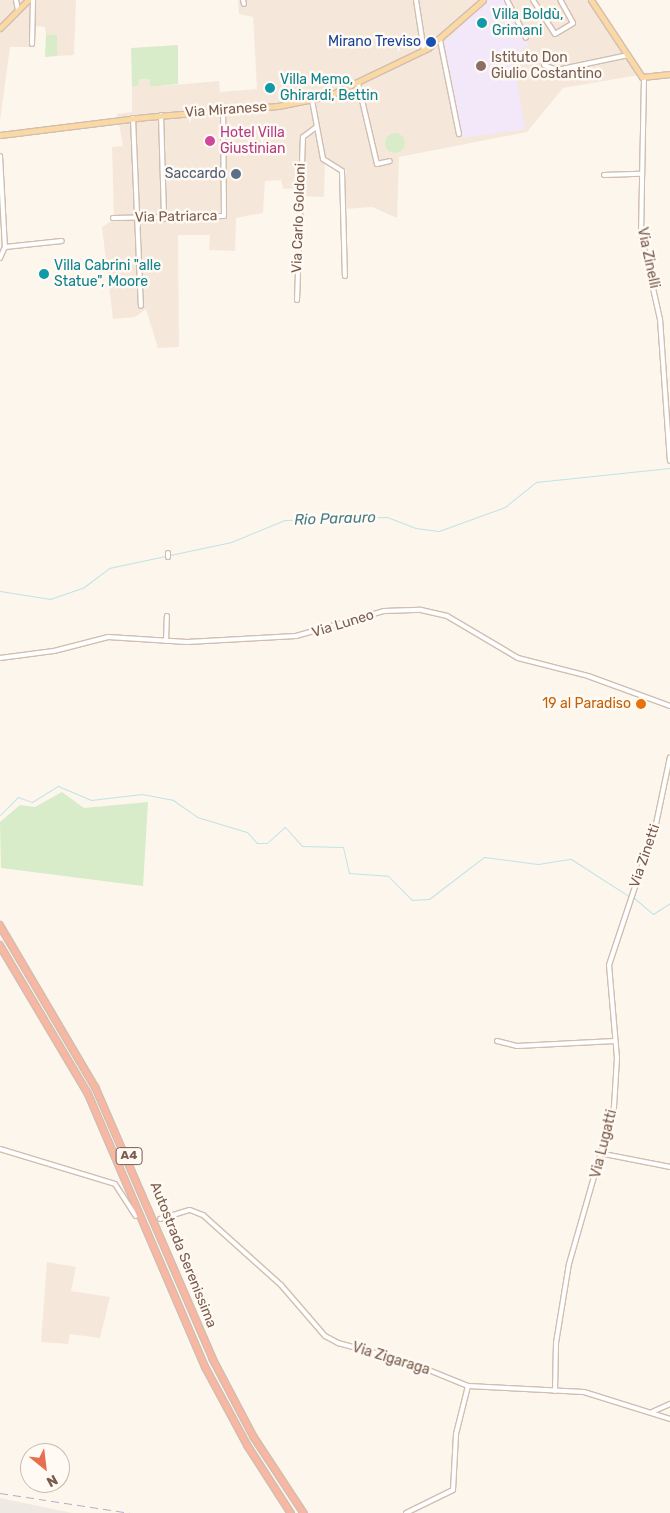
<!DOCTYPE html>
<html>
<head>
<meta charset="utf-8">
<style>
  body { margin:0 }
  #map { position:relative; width:670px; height:1513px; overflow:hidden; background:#fdf6ec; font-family:Rubik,sans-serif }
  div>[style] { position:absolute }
  .residential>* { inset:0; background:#f5e8da }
  .industrial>* { inset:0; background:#efe9e4 }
  .education>* { inset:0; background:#f3e8fa }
  .green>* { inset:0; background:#d8ecc9 }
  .round { border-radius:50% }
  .stream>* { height:1px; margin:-0.5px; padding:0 0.5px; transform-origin:0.5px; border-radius:0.5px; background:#bfe3e8 }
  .roads { filter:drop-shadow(1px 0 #d1beb0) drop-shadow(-1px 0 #d1beb0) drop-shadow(0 1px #d1beb0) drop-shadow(0 -1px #d1beb0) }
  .minor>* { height:4px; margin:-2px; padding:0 2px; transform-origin:2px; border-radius:2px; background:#fff }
  .major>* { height:5px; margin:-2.5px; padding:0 2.5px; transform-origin:2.5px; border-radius:2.5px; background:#fbd9a5 }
  .highway>* { height:5.5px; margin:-2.75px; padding:0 2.75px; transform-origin:2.75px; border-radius:2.75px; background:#f7b7a3 }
  .rail>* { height:1px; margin-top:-0.5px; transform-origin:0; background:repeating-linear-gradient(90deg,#b9a8c9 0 8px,transparent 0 13px) }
  .dots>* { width:14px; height:14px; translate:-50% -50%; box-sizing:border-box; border:2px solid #fffaf3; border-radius:50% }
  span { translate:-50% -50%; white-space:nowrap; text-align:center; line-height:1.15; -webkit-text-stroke:5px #fffaf3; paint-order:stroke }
  .shield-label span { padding:1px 4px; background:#fffaf3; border:1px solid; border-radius:4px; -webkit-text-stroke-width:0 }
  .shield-label { font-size:12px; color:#7a5c4d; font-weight:700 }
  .culture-label { font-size:14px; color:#0d838f }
  .left { translate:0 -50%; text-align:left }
  .transit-label { font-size:14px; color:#164399 }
  .right { translate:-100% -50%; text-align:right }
  .education-label { font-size:14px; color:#785e54 }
  .street-label { font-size:14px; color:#7a5c4d }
  .hotel-label { font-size:14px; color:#b23c85 }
  .service-label { font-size:14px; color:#4e5e75 }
  .food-label { font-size:14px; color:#c56008 }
  .water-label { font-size:15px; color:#437c86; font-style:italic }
  .north { position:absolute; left:20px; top:1443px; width:50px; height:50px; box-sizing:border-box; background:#fffaf3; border:1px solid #cabbb1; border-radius:50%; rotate:151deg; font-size:14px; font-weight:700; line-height:20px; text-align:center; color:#7a5c4d }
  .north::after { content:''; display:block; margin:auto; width:18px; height:22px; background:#e76f51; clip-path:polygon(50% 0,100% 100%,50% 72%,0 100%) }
</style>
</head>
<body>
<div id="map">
  <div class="residential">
    <div style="clip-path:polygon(0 0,76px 0,74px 55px,57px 56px,57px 35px,46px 35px,45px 27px,36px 26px,34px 47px,10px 47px,0 121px)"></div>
    <div style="clip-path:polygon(238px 0,588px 0,639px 75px,563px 88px,527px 132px,399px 157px,397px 218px,372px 207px,345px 209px,346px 170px,325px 156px,324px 197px,302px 196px,302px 188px,283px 189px,281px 180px,265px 181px,263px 213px,236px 218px,235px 251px,209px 250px,210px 235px,178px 235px,179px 347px,158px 348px,146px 309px,135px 317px,113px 319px,102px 227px,114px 219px,112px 147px,123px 146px,117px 114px,132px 112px,132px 87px,138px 86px,138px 79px,150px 79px,151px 87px,219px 81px,220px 92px,257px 89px,253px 17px,239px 14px)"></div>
    <div style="clip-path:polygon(47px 1262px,76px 1267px,71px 1291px,110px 1297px,100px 1338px,70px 1334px,68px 1344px,41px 1342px)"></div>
  </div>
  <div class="industrial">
    <div style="clip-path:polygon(0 1498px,72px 1513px,0 1513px)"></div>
  </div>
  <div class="education">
    <div style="clip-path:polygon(487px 0,505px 0,523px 40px,530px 44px,513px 55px,525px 129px,462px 138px,444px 43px)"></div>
  </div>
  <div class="green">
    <div style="clip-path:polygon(46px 35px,57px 35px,57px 56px,45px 57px)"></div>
    <div style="clip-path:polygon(178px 45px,178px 84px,150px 87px,150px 79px,139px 79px,138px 86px,132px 87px,131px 48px)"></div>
    <div class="round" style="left:385px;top:133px;width:20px;height:20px"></div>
    <div style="clip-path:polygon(62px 792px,84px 808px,148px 802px,143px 886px,1px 868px,0 822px,20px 805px,35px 807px)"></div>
  </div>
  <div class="stream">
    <div style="left:0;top:591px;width:51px;rotate:9.1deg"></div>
    <div style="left:50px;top:599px;width:36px;rotate:-19deg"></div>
    <div style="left:84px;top:587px;width:31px;rotate:-37deg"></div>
    <div style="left:109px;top:568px;width:125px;rotate:-12deg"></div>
    <div style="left:231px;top:542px;width:58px;rotate:-22.2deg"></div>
    <div style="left:285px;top:520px;width:102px;rotate:-1.7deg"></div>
    <div style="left:387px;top:517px;width:30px;rotate:21deg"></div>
    <div style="left:415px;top:528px;width:24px;rotate:7deg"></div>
    <div style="left:439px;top:531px;width:70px;rotate:-20deg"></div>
    <div style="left:505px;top:507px;width:40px;rotate:-39deg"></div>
    <div style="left:536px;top:482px;width:135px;rotate:-6deg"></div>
    <div style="left:0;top:815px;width:25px;rotate:-45deg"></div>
    <div style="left:18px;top:797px;width:15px;rotate:20deg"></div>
    <div style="left:32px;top:802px;width:31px;rotate:-32deg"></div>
    <div style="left:58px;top:786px;width:36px;rotate:23deg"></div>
    <div style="left:91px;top:800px;width:51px;rotate:-6.7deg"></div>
    <div style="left:142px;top:794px;width:32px;rotate:11deg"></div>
    <div style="left:173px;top:800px;width:29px;rotate:35deg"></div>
    <div style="left:197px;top:817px;width:52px;rotate:16.7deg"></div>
    <div style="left:247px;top:832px;width:15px;rotate:48deg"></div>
    <div style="left:257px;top:843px;width:10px"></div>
    <div style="left:267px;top:843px;width:24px;rotate:-42deg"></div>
    <div style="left:285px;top:827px;width:25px;rotate:48deg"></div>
    <div style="left:302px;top:846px;width:41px;rotate:1.4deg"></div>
    <div style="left:343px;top:847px;width:27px;rotate:77deg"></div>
    <div style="left:349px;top:873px;width:39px;rotate:4deg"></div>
    <div style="left:388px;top:876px;width:34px;rotate:45deg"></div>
    <div style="left:412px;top:900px;width:17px;rotate:-3deg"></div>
    <div style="left:429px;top:899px;width:69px;rotate:-37.4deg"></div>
    <div style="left:484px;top:857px;width:54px;rotate:7.4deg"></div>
    <div style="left:538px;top:864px;width:33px;rotate:-9deg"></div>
    <div style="left:571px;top:859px;width:70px;rotate:32.8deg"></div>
    <div style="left:634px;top:898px;width:25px;rotate:40deg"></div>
    <div style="left:653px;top:914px;width:20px;rotate:-33deg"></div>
  </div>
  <div class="roads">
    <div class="minor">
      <div style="left:16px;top:0;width:10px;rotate:79deg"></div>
      <div style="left:243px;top:0;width:4px;rotate:76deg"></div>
      <div style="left:416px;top:0;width:52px;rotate:81.1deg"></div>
      <div style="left:507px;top:0;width:42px;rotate:63.4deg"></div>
      <div style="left:533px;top:0;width:40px;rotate:57.1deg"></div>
      <div style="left:555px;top:34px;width:21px;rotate:-31deg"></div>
      <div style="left:573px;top:23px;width:26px;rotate:-119deg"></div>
      <div style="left:440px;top:40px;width:96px;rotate:78.6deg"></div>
      <div style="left:32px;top:44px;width:44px;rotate:-88.7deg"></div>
      <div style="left:544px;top:65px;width:14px;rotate:21deg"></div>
      <div style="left:557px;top:70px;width:73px;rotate:-11.9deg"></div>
      <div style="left:644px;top:78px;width:157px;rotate:91.1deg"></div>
      <div style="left:641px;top:235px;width:86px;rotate:77.3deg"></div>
      <div style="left:660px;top:319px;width:142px;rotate:86deg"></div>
      <div style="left:358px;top:83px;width:83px;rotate:76.8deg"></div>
      <div style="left:377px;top:164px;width:13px;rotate:-13deg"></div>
      <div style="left:312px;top:100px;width:60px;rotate:79.4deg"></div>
      <div style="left:323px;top:159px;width:22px;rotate:32deg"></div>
      <div style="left:342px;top:171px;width:105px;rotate:88.4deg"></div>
      <div style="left:161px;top:115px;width:104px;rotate:88.3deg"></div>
      <div style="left:133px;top:118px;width:188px;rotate:87.6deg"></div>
      <div style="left:0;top:156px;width:91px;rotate:86.9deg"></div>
      <div style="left:5px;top:247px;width:57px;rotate:-6deg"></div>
      <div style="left:604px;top:175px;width:36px;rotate:-2deg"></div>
      <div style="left:113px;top:218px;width:111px;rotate:-1deg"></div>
      <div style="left:224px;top:216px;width:106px;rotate:-90.5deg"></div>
      <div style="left:0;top:258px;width:12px;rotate:-66deg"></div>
      <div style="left:297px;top:300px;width:163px;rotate:-87.9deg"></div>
      <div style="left:303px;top:137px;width:15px;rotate:-37deg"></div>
      <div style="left:168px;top:553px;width:4px;rotate:90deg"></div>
      <div style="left:166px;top:641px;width:25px;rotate:-88deg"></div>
      <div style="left:0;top:658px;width:54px;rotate:-7.4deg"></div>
      <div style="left:54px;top:651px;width:56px;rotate:-14.5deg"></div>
      <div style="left:108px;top:637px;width:79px;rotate:3.6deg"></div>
      <div style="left:187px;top:642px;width:109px;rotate:-3.2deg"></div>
      <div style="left:296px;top:636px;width:91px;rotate:-15.9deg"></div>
      <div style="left:384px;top:611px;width:37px;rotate:-2deg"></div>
      <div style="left:421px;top:610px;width:27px;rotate:13deg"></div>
      <div style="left:447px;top:616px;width:82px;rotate:30.6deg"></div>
      <div style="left:518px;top:658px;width:72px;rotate:14.4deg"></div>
      <div style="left:588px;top:676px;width:87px;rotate:20.1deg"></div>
      <div style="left:497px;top:1041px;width:21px;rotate:14deg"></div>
      <div style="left:517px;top:1046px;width:98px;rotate:-2.9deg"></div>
      <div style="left:0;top:1149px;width:120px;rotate:16.9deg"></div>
      <div style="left:115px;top:1184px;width:38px;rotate:57deg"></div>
      <div style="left:604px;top:1154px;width:67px;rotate:11.1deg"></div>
      <div style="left:160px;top:1219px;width:31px;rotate:-17deg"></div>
      <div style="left:190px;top:1210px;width:14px;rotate:21deg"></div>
      <div style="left:203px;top:1215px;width:105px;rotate:41.9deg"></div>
      <div style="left:281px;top:1285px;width:67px;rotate:49.2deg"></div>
      <div style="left:325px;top:1336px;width:15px;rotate:28deg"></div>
      <div style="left:338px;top:1343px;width:73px;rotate:15deg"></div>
      <div style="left:409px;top:1362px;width:64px;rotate:22.1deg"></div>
      <div style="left:468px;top:1386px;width:116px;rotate:3deg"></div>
      <div style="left:584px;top:1392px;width:90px;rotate:17.4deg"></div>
      <div style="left:555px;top:1391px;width:48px;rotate:-88.8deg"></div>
      <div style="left:556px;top:1343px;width:80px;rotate:-80.7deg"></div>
      <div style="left:569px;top:1264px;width:163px;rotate:-74deg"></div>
      <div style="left:614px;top:1107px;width:49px;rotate:-86.5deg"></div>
      <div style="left:617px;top:1058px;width:93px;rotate:-94.9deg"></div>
      <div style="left:609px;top:965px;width:149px;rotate:-71.6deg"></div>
      <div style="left:656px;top:824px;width:68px;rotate:-78.2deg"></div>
      <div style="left:652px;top:1412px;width:20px;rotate:-24deg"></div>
      <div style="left:406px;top:1513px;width:52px;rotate:-26.1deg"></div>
      <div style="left:453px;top:1490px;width:56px;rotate:-86.9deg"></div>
      <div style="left:456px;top:1434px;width:49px;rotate:-76deg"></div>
    </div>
    <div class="major">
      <div style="left:591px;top:0;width:92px;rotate:56.5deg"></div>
      <div style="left:642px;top:77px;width:28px;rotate:-6deg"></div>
      <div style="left:0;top:28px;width:40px;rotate:-45deg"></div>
      <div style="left:0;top:135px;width:147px;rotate:-7deg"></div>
      <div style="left:146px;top:117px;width:132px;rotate:-4.8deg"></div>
      <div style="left:278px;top:106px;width:51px;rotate:-11.3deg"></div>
      <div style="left:328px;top:96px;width:111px;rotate:-25.6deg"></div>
      <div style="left:428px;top:48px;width:73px;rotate:-41.1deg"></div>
    </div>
    <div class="highway">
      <div style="left:0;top:925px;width:189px;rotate:59.5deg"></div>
      <div style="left:96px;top:1088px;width:295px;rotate:66.6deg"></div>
      <div style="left:213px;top:1359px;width:88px;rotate:62.3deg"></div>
      <div style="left:254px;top:1437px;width:91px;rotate:56.7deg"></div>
      <div style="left:0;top:945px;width:172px;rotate:59.3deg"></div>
      <div style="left:88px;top:1093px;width:299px;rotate:66.8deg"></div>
      <div style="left:206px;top:1368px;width:89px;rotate:61.7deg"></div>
      <div style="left:248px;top:1446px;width:80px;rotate:57.3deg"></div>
    </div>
  </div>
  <div class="rail">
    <div style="left:0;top:1493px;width:132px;rotate:8.7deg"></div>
  </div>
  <div class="dots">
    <div style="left:482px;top:23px;background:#0f9aa8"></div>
    <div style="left:431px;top:42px;background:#1a4fb4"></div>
    <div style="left:481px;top:66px;background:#8d6e63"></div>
    <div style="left:270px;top:88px;background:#0f9aa8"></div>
    <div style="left:210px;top:141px;background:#d1479c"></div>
    <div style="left:236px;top:174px;background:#5c6f8a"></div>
    <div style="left:44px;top:274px;background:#0f9aa8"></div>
    <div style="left:641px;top:704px;background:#e8710a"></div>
  </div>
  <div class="shield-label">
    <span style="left:129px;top:1156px">A4</span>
  </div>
  <div class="culture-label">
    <span class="left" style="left:492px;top:23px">Villa Boldù,<br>Grimani</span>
    <span class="left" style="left:280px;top:88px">Villa Memo,<br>Ghirardi, Bettin</span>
    <span class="left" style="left:54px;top:274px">Villa Cabrini "alle<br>Statue", Moore</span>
  </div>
  <div class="transit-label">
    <span class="right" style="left:421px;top:42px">Mirano Treviso</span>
  </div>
  <div class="education-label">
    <span class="left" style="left:491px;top:66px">Istituto Don<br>Giulio Costantino</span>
  </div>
  <div class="street-label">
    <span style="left:226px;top:110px;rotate:-4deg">Via Miranese</span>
    <span style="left:176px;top:217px;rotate:-1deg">Via Patriarca</span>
    <span style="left:299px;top:218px;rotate:-88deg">Via Carlo Goldoni</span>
    <span style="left:648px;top:258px;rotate:78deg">Via Zinelli</span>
    <span style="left:343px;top:624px;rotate:-17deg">Via Luneo</span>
    <span style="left:645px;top:856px;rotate:-71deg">Via Zinetti</span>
    <span style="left:604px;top:1144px;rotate:-76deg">Via Lugatti</span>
    <span style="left:183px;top:1255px;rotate:68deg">Autostrada Serenissima</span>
    <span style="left:391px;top:1359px;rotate:17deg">Via Zigaraga</span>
  </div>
  <div class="hotel-label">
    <span class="left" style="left:220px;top:141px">Hotel Villa<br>Giustinian</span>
  </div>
  <div class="service-label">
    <span class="right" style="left:226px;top:174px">Saccardo</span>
  </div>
  <div class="food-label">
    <span class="right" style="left:631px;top:704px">19 al Paradiso</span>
  </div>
  <div class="water-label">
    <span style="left:335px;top:519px;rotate:-2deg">Rio Parauro</span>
  </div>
  <div class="north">N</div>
</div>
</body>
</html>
